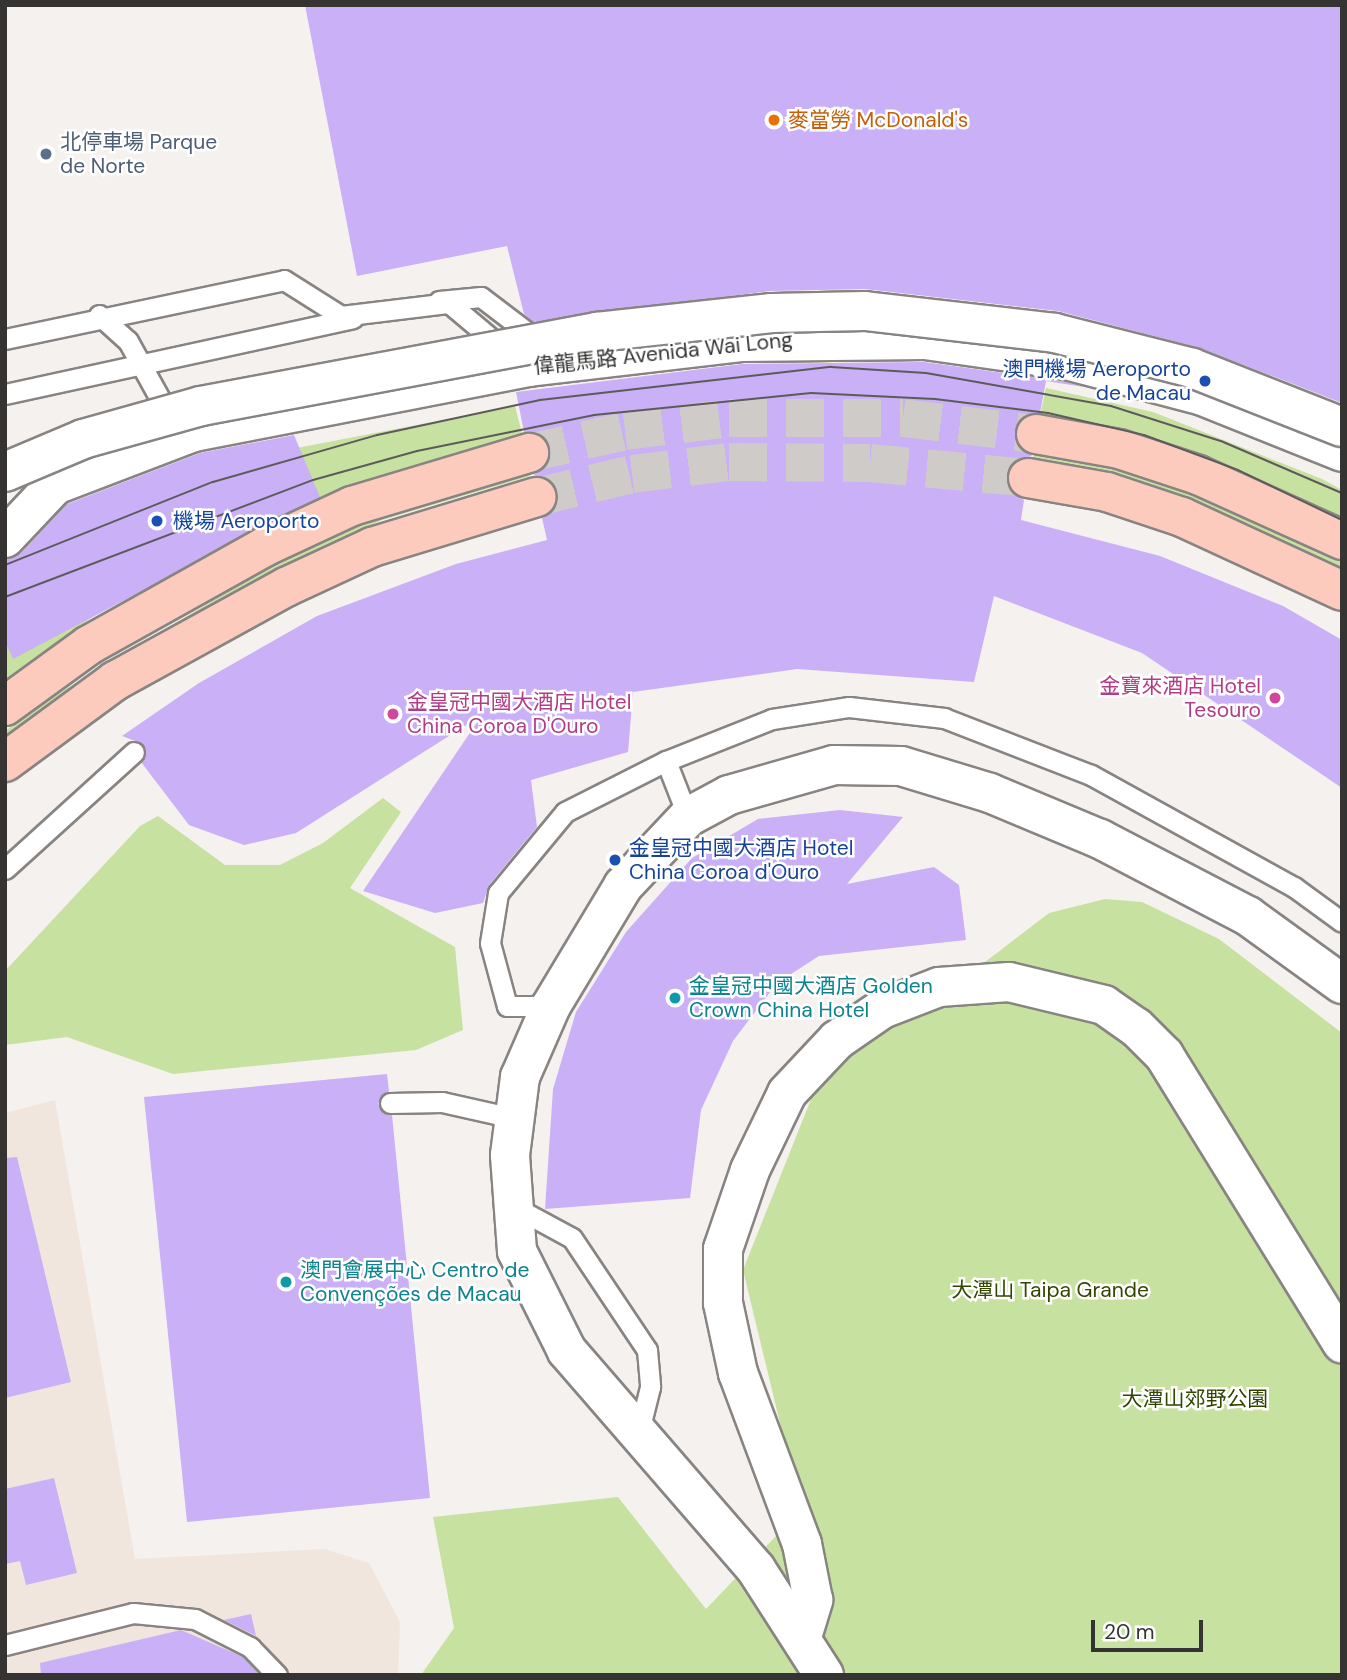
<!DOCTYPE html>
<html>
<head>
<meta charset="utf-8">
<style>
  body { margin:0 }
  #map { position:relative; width:1347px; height:1680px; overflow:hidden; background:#f5f1ee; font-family:"DM Sans","Noto Sans SC",sans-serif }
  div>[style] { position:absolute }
  .built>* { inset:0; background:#f0e6dd }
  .green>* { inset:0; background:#c7e1a0 }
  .building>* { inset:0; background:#c9b0f7 }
  .primary-tunnel>* { height:38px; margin-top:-19px; transform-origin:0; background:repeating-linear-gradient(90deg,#cfcbc9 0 38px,transparent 0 57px) }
  .roads { filter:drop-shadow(2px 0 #888481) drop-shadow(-2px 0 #888481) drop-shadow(0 2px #888481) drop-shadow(0 -2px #888481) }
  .service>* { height:19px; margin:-9.5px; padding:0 9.5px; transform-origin:9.5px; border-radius:9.5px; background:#fff }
  .minor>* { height:38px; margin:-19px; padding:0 19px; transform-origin:19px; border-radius:19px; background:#fff }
  .tertiary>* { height:38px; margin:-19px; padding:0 19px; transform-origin:19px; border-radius:19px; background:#fff }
  .primary>* { height:38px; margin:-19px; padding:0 19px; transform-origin:19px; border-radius:19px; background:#fdcbbe }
  .tram>* { height:2px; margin:-1px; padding:0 1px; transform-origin:1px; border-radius:1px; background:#5d5b5a }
  .bridges { filter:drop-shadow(2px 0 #888481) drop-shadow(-2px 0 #888481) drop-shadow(0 2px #888481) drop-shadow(0 -2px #888481) }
  .tertiary-bridge>* { height:38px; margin:-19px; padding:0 19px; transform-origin:19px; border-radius:19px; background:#fff }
  .dots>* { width:19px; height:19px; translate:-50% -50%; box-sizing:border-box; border:4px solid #fff; border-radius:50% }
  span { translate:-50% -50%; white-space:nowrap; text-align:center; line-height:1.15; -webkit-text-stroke:5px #fff; paint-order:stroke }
  .food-label { font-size:21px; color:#c56008 }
  .left { translate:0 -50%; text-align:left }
  .service-label { font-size:21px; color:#4e5e75 }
  .street-label { font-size:21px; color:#353433 }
  .transit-label { font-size:21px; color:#164399 }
  .right { translate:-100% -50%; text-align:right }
  .hotel-label { font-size:21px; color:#b23c85 }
  .culture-label { font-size:21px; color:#0d838f }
  .park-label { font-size:21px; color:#324600 }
  .frame { position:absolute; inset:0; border:7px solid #353433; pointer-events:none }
  .scale { position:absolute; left:1091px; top:1620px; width:112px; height:32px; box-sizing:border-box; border:4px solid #353433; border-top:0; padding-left:9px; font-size:21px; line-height:24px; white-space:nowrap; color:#353433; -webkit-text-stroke:5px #fff; paint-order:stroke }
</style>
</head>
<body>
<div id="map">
  <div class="built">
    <div style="clip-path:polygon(55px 1100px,135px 1559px,325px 1549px,369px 1563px,400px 1622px,398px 1675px,5px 1675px,5px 1113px)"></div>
  </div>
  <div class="green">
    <div style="clip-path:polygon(1046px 388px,1153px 412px,1322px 479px,1342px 490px,1342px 523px,1040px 416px)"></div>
    <div style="clip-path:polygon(515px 406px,523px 437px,361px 483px,254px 528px,123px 595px,5px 679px,5px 581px,224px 462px)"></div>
    <div style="clip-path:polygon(1035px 448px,1162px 477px,1342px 557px,1342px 572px,1181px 495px,1033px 460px)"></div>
    <div style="clip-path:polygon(530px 467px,530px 476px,382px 520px,304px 557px,197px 617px,5px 745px,5px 731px,58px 694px,315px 539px,379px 510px)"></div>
    <div style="clip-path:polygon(383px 798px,401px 812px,350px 888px,455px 947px,463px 1030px,416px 1050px,173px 1074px,67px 1037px,5px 1045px,5px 971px,140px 826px,158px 816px,225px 865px,280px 865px,323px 843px)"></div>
    <div style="clip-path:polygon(1105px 899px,1142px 902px,1219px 939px,1342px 1033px,1342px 1675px,421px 1675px,454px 1628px,433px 1517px,618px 1497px,706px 1609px,801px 1510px,743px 1270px,829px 1054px,950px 989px,1049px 913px)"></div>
  </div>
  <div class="building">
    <div style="clip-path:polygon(305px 5px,1342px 5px,1342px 403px,1200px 348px,1058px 311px,865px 289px,770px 291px,533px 322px,524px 314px,507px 246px,357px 276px)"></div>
    <div style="clip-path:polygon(924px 362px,1062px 381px,1084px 387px,1046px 381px,1040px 413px,1019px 420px,1015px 441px,1032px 456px,1012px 463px,1006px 475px,1013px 494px,1024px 500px,1021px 520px,1160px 556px,1283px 606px,1342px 640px,1342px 788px,1142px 653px,994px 596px,974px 682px,797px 669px,633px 692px,628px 752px,531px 780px,537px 827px,489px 885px,483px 903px,435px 913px,363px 891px,482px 715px,296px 833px,244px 845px,189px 825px,141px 762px,143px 744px,122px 736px,199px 683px,317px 616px,456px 564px,547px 540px,542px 518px,553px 511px,558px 491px,551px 481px,533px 475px,545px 467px,550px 447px,543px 437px,524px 432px,516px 392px,742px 364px)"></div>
    <div style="clip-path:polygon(294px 435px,320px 497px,13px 659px,5px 641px,5px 559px,21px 553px,67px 504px,200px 453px)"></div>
    <div style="clip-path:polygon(840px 810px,903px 817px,847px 884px,934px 867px,959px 885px,966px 940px,819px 956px,777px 983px,733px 1041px,701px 1110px,690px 1198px,545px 1209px,553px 1089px,576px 1012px,626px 932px,692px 858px,758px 819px)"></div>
    <div style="clip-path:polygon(387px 1074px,389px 1091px,378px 1104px,392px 1115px,430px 1498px,187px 1522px,144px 1097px)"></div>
    <div style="clip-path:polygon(17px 1157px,71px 1382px,5px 1398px,5px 1158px)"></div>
    <div style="clip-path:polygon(54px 1478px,77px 1573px,26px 1585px,20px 1561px,5px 1564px,5px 1489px)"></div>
    <div style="clip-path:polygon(251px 1614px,256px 1636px,224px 1620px)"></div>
    <div style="clip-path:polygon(181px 1630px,243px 1657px,260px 1675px,41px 1675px,40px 1663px)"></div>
  </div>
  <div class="primary-tunnel">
    <div style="left:529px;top:453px;width:98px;rotate:-12.9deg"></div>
    <div style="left:625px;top:431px;width:105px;rotate:-7.1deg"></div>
    <div style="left:729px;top:418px;width:174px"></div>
    <div style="left:903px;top:418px;width:134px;rotate:6.9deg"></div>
    <div style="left:537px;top:497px;width:98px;rotate:-13.6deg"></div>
    <div style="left:632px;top:474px;width:98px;rotate:-7.1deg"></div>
    <div style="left:729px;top:462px;width:141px;rotate:0.4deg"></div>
    <div style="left:870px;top:463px;width:159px;rotate:5.4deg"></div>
  </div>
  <div class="roads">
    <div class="service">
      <div style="left:439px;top:301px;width:42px;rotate:-5.4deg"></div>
      <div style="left:481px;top:297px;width:74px;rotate:37.3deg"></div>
      <div style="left:99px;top:315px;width:39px;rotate:42deg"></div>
      <div style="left:128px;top:341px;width:89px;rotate:61.1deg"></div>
      <div style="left:5px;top:339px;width:285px;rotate:-11.9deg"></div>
      <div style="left:284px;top:280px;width:67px;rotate:32.3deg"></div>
      <div style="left:341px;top:316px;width:109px;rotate:-6.9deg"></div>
      <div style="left:449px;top:303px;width:75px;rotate:40.1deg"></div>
      <div style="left:5px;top:394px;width:356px;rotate:-12.3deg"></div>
      <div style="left:666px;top:761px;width:60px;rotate:68.6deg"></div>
      <div style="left:5px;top:869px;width:174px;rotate:-42.2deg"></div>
      <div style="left:551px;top:1006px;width:44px;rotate:180deg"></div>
      <div style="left:507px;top:1006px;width:65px;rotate:-105.1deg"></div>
      <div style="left:490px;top:943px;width:51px;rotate:-80.9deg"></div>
      <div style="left:498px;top:893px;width:105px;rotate:-50.4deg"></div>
      <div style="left:565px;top:812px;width:113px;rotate:-26.8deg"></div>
      <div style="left:666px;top:761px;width:114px;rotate:-21.6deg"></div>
      <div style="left:772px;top:719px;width:78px;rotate:-8.9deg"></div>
      <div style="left:849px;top:707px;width:96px;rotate:6.6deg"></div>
      <div style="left:944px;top:718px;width:158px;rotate:21.2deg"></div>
      <div style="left:1091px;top:775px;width:232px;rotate:28.9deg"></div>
      <div style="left:1294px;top:887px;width:59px;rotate:36.1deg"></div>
      <div style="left:390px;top:1103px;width:52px;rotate:-1.1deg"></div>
      <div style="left:442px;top:1102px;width:73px;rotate:12.7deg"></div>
      <div style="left:511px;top:1205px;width:69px;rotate:28.4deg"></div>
      <div style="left:572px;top:1238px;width:135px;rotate:56.2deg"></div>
      <div style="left:647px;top:1350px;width:37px;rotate:85deg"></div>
      <div style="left:650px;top:1387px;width:49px;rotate:104deg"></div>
      <div style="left:5px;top:1645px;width:132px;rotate:-14deg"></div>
      <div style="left:133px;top:1613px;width:62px;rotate:5.5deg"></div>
      <div style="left:195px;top:1619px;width:62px;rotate:27deg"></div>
      <div style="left:250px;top:1647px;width:39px;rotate:46deg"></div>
    </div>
    <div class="minor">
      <div style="left:802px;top:1637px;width:39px;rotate:-73deg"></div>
      <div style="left:813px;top:1600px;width:57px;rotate:-101.1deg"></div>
      <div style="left:802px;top:1544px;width:183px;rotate:-110.5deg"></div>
      <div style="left:738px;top:1373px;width:72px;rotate:-102.1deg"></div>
      <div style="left:723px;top:1303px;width:54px;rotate:-90deg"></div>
      <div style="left:723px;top:1249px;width:83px;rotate:-71.1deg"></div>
      <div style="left:750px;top:1170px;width:85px;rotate:-64.3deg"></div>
      <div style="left:787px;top:1093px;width:73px;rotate:-46.7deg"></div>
      <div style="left:837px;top:1040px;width:55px;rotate:-34.6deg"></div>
      <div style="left:882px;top:1009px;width:61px;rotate:-21.1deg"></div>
      <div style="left:939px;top:987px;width:70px;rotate:-4.1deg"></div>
      <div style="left:1009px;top:982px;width:98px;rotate:13.6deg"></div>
      <div style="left:1104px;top:1005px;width:39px;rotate:35deg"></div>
      <div style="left:1136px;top:1027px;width:40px;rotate:45deg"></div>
      <div style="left:1164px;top:1055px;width:339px;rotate:58.3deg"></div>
    </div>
    <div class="tertiary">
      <div style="left:5px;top:538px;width:73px;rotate:-46.7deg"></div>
      <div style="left:55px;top:485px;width:149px;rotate:-20.9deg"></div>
      <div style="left:194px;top:432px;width:341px;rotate:-11deg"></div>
      <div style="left:529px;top:367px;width:213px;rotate:-6.7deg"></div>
      <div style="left:741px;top:342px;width:184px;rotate:-0.6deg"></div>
      <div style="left:925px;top:340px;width:142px;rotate:8.1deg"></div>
      <div style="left:1066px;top:360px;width:142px;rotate:14.7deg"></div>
      <div style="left:1203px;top:396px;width:150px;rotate:21.9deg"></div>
      <div style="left:824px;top:1675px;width:126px;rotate:-122.7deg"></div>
      <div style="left:756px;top:1569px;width:289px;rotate:-130.9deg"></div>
      <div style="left:567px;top:1351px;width:112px;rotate:-116.6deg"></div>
      <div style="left:517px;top:1251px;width:96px;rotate:-94.2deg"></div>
      <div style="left:510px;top:1155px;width:79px;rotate:-82.7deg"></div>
      <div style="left:520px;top:1077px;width:77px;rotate:-66.4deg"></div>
      <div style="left:551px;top:1006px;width:140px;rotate:-59deg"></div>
      <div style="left:623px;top:886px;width:95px;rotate:-46.7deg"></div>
      <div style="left:688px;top:817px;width:47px;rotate:-28.2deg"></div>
      <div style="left:729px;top:795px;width:109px;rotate:-15.9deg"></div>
      <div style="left:834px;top:765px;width:67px;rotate:0.9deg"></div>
      <div style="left:901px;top:766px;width:93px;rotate:16.9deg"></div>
      <div style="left:990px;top:793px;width:119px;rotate:22.7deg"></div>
      <div style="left:1100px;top:839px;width:167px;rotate:27.5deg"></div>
      <div style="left:1248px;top:916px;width:116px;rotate:35.9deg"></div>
    </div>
    <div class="primary">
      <div style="left:1036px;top:434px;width:84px;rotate:10.2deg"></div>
      <div style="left:1119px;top:449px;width:83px;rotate:18.2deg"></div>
      <div style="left:1198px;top:475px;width:158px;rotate:24.3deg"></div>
      <div style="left:1028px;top:478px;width:80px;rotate:10deg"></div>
      <div style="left:1107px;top:492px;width:79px;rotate:18.4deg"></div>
      <div style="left:1182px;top:517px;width:176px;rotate:24.8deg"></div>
      <div style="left:5px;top:706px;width:104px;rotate:-36deg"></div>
      <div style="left:89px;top:645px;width:201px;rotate:-29.2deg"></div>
      <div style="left:264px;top:547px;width:97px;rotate:-25deg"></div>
      <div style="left:352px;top:506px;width:185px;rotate:-16.7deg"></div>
      <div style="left:5px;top:762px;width:137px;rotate:-36.4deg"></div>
      <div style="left:115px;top:681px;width:195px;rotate:-28.8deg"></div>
      <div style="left:286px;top:587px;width:95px;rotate:-24.9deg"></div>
      <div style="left:372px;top:547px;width:172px;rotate:-16.9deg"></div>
    </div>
  </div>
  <div class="tram">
    <div style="left:5px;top:565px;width:224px;rotate:-21.8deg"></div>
    <div style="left:213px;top:482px;width:171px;rotate:-16deg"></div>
    <div style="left:377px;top:435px;width:167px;rotate:-12.1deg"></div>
    <div style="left:540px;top:400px;width:293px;rotate:-6.5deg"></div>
    <div style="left:831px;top:367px;width:95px;rotate:3.6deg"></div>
    <div style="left:926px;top:373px;width:188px;rotate:10.1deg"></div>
    <div style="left:1111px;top:406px;width:115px;rotate:17.7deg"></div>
    <div style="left:1221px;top:441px;width:132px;rotate:23.3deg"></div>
    <div style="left:5px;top:597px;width:329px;rotate:-20.8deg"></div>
    <div style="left:313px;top:480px;width:108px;rotate:-15.6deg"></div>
    <div style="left:417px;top:451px;width:181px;rotate:-11.5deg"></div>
    <div style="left:594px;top:415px;width:218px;rotate:-5.8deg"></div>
    <div style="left:811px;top:393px;width:124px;rotate:2.8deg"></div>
    <div style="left:935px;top:399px;width:114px;rotate:7.1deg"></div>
    <div style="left:1048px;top:413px;width:98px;rotate:12.9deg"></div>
    <div style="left:1144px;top:435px;width:100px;rotate:20.4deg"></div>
    <div style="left:1238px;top:470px;width:115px;rotate:25.7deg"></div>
  </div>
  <div class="bridges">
    <div class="tertiary-bridge">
      <div style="left:5px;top:472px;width:85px;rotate:-22.9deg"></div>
      <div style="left:83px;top:439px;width:123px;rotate:-15.6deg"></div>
      <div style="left:201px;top:406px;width:403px;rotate:-10.6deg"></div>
      <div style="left:597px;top:332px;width:176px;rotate:-6.2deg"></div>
      <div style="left:772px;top:313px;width:93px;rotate:-1.2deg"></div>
      <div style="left:865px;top:311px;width:191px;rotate:6.6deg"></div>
      <div style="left:1055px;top:333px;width:141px;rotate:14.3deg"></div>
      <div style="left:1192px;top:368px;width:161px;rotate:21.5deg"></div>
    </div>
  </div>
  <div class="dots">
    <div style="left:774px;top:120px;background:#e8710a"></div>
    <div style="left:46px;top:154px;background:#5c6f8a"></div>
    <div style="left:1205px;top:381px;background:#1a4fb4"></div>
    <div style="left:157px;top:521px;background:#1a4fb4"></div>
    <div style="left:1275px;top:698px;background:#d1479c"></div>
    <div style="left:393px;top:714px;background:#d1479c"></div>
    <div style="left:615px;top:860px;background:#1a4fb4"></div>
    <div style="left:675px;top:998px;background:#0f9aa8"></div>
    <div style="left:286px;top:1282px;background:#0f9aa8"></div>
  </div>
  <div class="food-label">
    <span class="left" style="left:788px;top:120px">麥當勞 McDonald's</span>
  </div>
  <div class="service-label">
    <span class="left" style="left:60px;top:154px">北停車場 Parque<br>de Norte</span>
  </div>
  <div class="street-label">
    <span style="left:663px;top:353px;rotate:-6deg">偉龍馬路 Avenida Wai Long</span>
  </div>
  <div class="transit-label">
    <span class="right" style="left:1191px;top:381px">澳門機場 Aeroporto<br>de Macau</span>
    <span class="left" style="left:173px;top:521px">機場 Aeroporto</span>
    <span class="left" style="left:629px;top:860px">金皇冠中國大酒店 Hotel<br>China Coroa d'Ouro</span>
  </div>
  <div class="hotel-label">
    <span class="right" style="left:1261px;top:698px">金寶來酒店 Hotel<br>Tesouro</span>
    <span class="left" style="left:407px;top:714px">金皇冠中國大酒店 Hotel<br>China Coroa D'Ouro</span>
  </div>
  <div class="culture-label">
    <span class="left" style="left:689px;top:998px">金皇冠中國大酒店 Golden<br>Crown China Hotel</span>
    <span class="left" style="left:300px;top:1282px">澳門會展中心 Centro de<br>Convenções de Macau</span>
  </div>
  <div class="park-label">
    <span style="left:1050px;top:1290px">大潭山 Taipa Grande</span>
    <span style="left:1195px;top:1399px">大潭山郊野公園</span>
  </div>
  <div class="frame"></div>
  <div class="scale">20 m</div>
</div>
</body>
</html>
